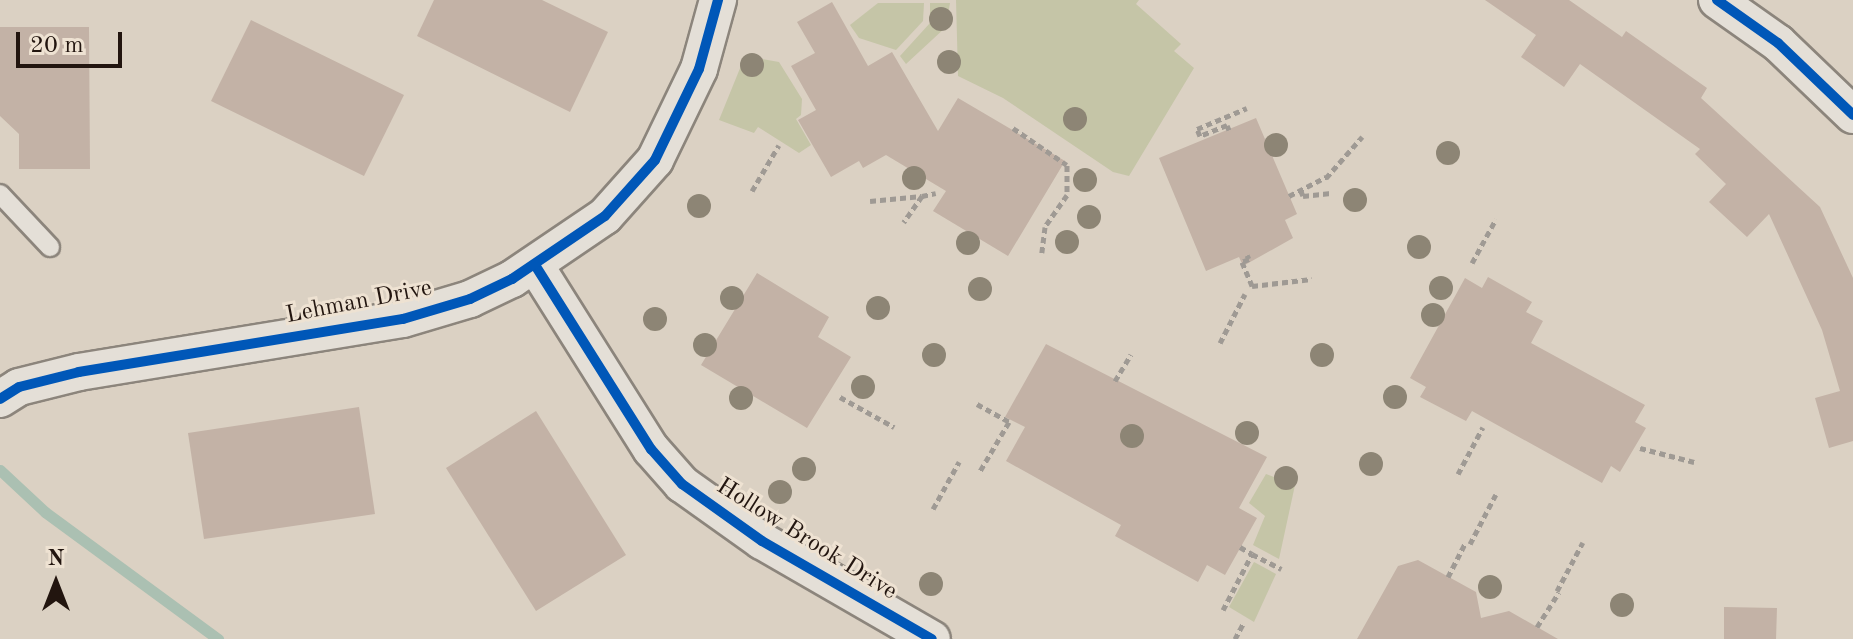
<!DOCTYPE html>
<html>
<head>
<meta charset="utf-8">
<style>
  body { margin:0 }
  #map { position:relative; width:1853px; height:639px; overflow:hidden; background:#dbd1c3; font-family:"Old Standard TT",serif }
  div>[style] { position:absolute }
  .green>* { inset:0; background:#c5c5a7 }
  .stream>* { height:11px; margin:-5.5px; padding:0 5.5px; transform-origin:5.5px; border-radius:5.5px; background:#abc0b2 }
  .building>* { inset:0; background:#c3b2a6 }
  .path>* { height:5px; margin-top:-2.5px; transform-origin:0; background:repeating-linear-gradient(90deg,#9f9a94 0 6px,transparent 0 10px) }
  .roads { filter:drop-shadow(2px 0 #8c857c) drop-shadow(-2px 0 #8c857c) drop-shadow(0 2px #8c857c) drop-shadow(0 -2px #8c857c) }
  .lane>* { height:18px; margin:-9px; padding:0 9px; transform-origin:9px; border-radius:9px; background:#e4dfd7 }
  .street>* { height:36px; margin:-18px; padding:0 18px; transform-origin:18px; border-radius:18px; background:#e4dfd7 }
  .cycleway>* { height:10px; margin:-5px; padding:0 5px; transform-origin:5px; border-radius:5px; background:#0057b8 }
  .trees>* { width:24px; height:24px; margin:-12px; border-radius:50%; background:#8d8575 }
  span { translate:-50% -50%; white-space:nowrap; text-align:center; line-height:1.15; -webkit-text-stroke:6px #eee2d2; paint-order:stroke }
  .street-label { font-size:24px; color:#22150f }
  .north { position:absolute; left:16px; top:543px; width:80px; height:80px; -webkit-text-stroke:6px #eee2d2; paint-order:stroke; rotate:0deg; font-size:22px; font-weight:700; line-height:32px; text-align:center; color:#22150f }
  .north::after { content:''; display:block; margin:auto; width:28px; height:36px; background:#22150f; clip-path:polygon(50% 0,100% 100%,50% 72%,0 100%) }
  .scale { position:absolute; left:16px; top:32px; width:106px; height:36px; box-sizing:border-box; border:4px solid #22150f; border-top:0; padding-left:10px; font-size:24px; line-height:28px; white-space:nowrap; color:#22150f; -webkit-text-stroke:6px #eee2d2; paint-order:stroke }
</style>
</head>
<body>
<div id="map">
  <div class="green">
    <div style="clip-path:polygon(956px 0,1139px 0,1136px 4px,1181px 44px,1174px 51px,1194px 68px,1129px 176px,1113px 172px,1003px 98px,958px 76px)"></div>
    <div style="clip-path:polygon(878px 3px,924px 3px,923px 21px,896px 50px,859px 38px,850px 25px)"></div>
    <div style="clip-path:polygon(930px 3px,950px 3px,946px 27px,906px 64px,900px 56px,930px 23px)"></div>
    <div style="clip-path:polygon(745px 56px,779px 62px,802px 99px,801px 115px,796px 119px,811px 145px,799px 153px,758px 127px,754px 133px,719px 120px)"></div>
    <div style="clip-path:polygon(1266px 474px,1295px 485px,1279px 559px,1253px 545px,1265px 516px,1249px 503px)"></div>
    <div style="clip-path:polygon(1254px 562px,1276px 574px,1254px 622px,1229px 607px)"></div>
  </div>
  <div class="stream">
    <div style="left:0;top:470px;width:62px;rotate:43deg"></div>
    <div style="left:45px;top:512px;width:215px;rotate:36.3deg"></div>
  </div>
  <div class="building">
    <div style="clip-path:polygon(434px 0,542px 0,608px 32px,570px 112px,417px 36px)"></div>
    <div style="clip-path:polygon(1485px 0,1569px 0,1622px 37px,1626px 31px,1707px 88px,1701px 98px,1820px 207px,1853px 278px,1853px 441px,1829px 448px,1815px 398px,1840px 391px,1822px 330px,1769px 214px,1747px 237px,1709px 202px,1726px 184px,1695px 154px,1700px 149px,1580px 64px,1564px 87px,1521px 57px,1536px 35px)"></div>
    <div style="clip-path:polygon(832px 2px,868px 66px,892px 52px,938px 131px,958px 98px,1065px 161px,1008px 256px,933px 211px,946px 191px,886px 155px,863px 168px,859px 161px,831px 177px,798px 120px,816px 110px,791px 66px,815px 53px,797px 22px)"></div>
    <div style="clip-path:polygon(251px 20px,404px 95px,364px 176px,211px 101px)"></div>
    <div style="clip-path:polygon(0 27px,89px 27px,90px 169px,19px 169px,19px 134px,0 116px)"></div>
    <div style="clip-path:polygon(1256px 118px,1297px 214px,1285px 220px,1293px 238px,1243px 266px,1239px 257px,1206px 271px,1159px 158px)"></div>
    <div style="clip-path:polygon(757px 273px,829px 317px,818px 337px,851px 357px,807px 428px,701px 365px)"></div>
    <div style="clip-path:polygon(1488px 277px,1532px 302px,1526px 312px,1543px 321px,1531px 343px,1645px 405px,1635px 422px,1646px 428px,1620px 472px,1611px 466px,1602px 483px,1472px 411px,1466px 421px,1420px 397px,1426px 387px,1410px 378px,1465px 278px,1482px 288px)"></div>
    <div style="clip-path:polygon(1046px 344px,1267px 457px,1239px 508px,1257px 518px,1225px 575px,1207px 565px,1198px 582px,1115px 536px,1121px 525px,1006px 461px,1025px 427px,1005px 417px)"></div>
    <div style="clip-path:polygon(359px 407px,375px 514px,204px 539px,188px 433px)"></div>
    <div style="clip-path:polygon(536px 411px,626px 555px,536px 611px,446px 468px)"></div>
    <div style="clip-path:polygon(1418px 560px,1476px 592px,1481px 618px,1509px 611px,1558px 639px,1357px 639px,1398px 566px)"></div>
    <div style="clip-path:polygon(1724px 607px,1777px 608px,1776px 639px,1724px 639px)"></div>
  </div>
  <div class="path">
    <div style="left:1013px;top:128px;width:65px;rotate:34.4deg"></div>
    <div style="left:1067px;top:165px;width:30px;rotate:90deg"></div>
    <div style="left:1067px;top:195px;width:39px;rotate:125deg"></div>
    <div style="left:1045px;top:227px;width:26px;rotate:97deg"></div>
    <div style="left:1229px;top:130px;width:5px;rotate:-112deg"></div>
    <div style="left:1227px;top:125px;width:29px;rotate:158deg"></div>
    <div style="left:1200px;top:136px;width:8px;rotate:-113deg"></div>
    <div style="left:1197px;top:129px;width:54px;rotate:-22.8deg"></div>
    <div style="left:1326px;top:178px;width:55px;rotate:-48.7deg"></div>
    <div style="left:752px;top:191px;width:53px;rotate:-59.6deg"></div>
    <div style="left:1301px;top:191px;width:5px;rotate:68deg"></div>
    <div style="left:1303px;top:196px;width:28px;rotate:-6deg"></div>
    <div style="left:922px;top:196px;width:14px;rotate:-12deg"></div>
    <div style="left:1289px;top:196px;width:42px;rotate:-27.2deg"></div>
    <div style="left:870px;top:201px;width:52px;rotate:-5.5deg"></div>
    <div style="left:922px;top:196px;width:32px;rotate:125deg"></div>
    <div style="left:1247px;top:255px;width:4px;rotate:63deg"></div>
    <div style="left:1249px;top:259px;width:8px;rotate:157deg"></div>
    <div style="left:1242px;top:262px;width:26px;rotate:67deg"></div>
    <div style="left:1252px;top:286px;width:60px;rotate:-6.7deg"></div>
    <div style="left:1472px;top:263px;width:50px;rotate:-61.4deg"></div>
    <div style="left:1220px;top:343px;width:55px;rotate:-63deg"></div>
    <div style="left:1115px;top:381px;width:31px;rotate:-59deg"></div>
    <div style="left:840px;top:397px;width:62px;rotate:29.1deg"></div>
    <div style="left:977px;top:404px;width:37px;rotate:29deg"></div>
    <div style="left:1009px;top:422px;width:59px;rotate:120.5deg"></div>
    <div style="left:1640px;top:448px;width:56px;rotate:14.5deg"></div>
    <div style="left:1458px;top:474px;width:53px;rotate:-62deg"></div>
    <div style="left:933px;top:509px;width:54px;rotate:-61deg"></div>
    <div style="left:1470px;top:544px;width:56px;rotate:-62.5deg"></div>
    <div style="left:1240px;top:547px;width:14px;rotate:30deg"></div>
    <div style="left:1448px;top:577px;width:39px;rotate:-63deg"></div>
    <div style="left:1557px;top:591px;width:55px;rotate:-62deg"></div>
    <div style="left:1223px;top:610px;width:63px;rotate:-62.6deg"></div>
    <div style="left:1252px;top:554px;width:33px;rotate:27deg"></div>
    <div style="left:1537px;top:627px;width:41px;rotate:-57.8deg"></div>
    <div style="left:1235px;top:639px;width:19px;rotate:-62deg"></div>
  </div>
  <div class="roads">
    <div class="lane">
      <div style="left:0;top:194px;width:73px;rotate:46.7deg"></div>
    </div>
    <div class="street">
      <div style="left:1717px;top:0;width:75px;rotate:35.2deg"></div>
      <div style="left:1778px;top:43px;width:104px;rotate:43.8deg"></div>
      <div style="left:535px;top:265px;width:218px;rotate:57.8deg"></div>
      <div style="left:651px;top:449px;width:47px;rotate:48.5deg"></div>
      <div style="left:682px;top:484px;width:98px;rotate:35.5deg"></div>
      <div style="left:762px;top:541px;width:196px;rotate:30deg"></div>
      <div style="left:0;top:399px;width:22px;rotate:-32deg"></div>
      <div style="left:19px;top:387px;width:62px;rotate:-14deg"></div>
      <div style="left:79px;top:372px;width:328px;rotate:-9.3deg"></div>
      <div style="left:403px;top:319px;width:70px;rotate:-16.6deg"></div>
      <div style="left:470px;top:299px;width:47px;rotate:-25.5deg"></div>
      <div style="left:512px;top:279px;width:112px;rotate:-34.1deg"></div>
      <div style="left:605px;top:216px;width:75px;rotate:-48.2deg"></div>
      <div style="left:655px;top:160px;width:101px;rotate:-64.2deg"></div>
      <div style="left:699px;top:69px;width:72px;rotate:-74.6deg"></div>
    </div>
  </div>
  <div class="cycleway">
    <div style="left:1717px;top:0;width:75px;rotate:35.2deg"></div>
    <div style="left:1778px;top:43px;width:104px;rotate:43.8deg"></div>
    <div style="left:535px;top:265px;width:218px;rotate:57.8deg"></div>
    <div style="left:651px;top:449px;width:47px;rotate:48.5deg"></div>
    <div style="left:682px;top:484px;width:98px;rotate:35.5deg"></div>
    <div style="left:762px;top:541px;width:196px;rotate:30deg"></div>
    <div style="left:0;top:399px;width:22px;rotate:-32deg"></div>
    <div style="left:19px;top:387px;width:62px;rotate:-14deg"></div>
    <div style="left:79px;top:372px;width:328px;rotate:-9.3deg"></div>
    <div style="left:403px;top:319px;width:70px;rotate:-16.6deg"></div>
    <div style="left:470px;top:299px;width:47px;rotate:-25.5deg"></div>
    <div style="left:512px;top:279px;width:112px;rotate:-34.1deg"></div>
    <div style="left:605px;top:216px;width:75px;rotate:-48.2deg"></div>
    <div style="left:655px;top:160px;width:101px;rotate:-64.2deg"></div>
    <div style="left:699px;top:69px;width:72px;rotate:-74.6deg"></div>
  </div>
  <div class="trees">
    <div style="left:941px;top:19px"></div>
    <div style="left:949px;top:62px"></div>
    <div style="left:752px;top:65px"></div>
    <div style="left:1075px;top:119px"></div>
    <div style="left:1276px;top:145px"></div>
    <div style="left:1448px;top:153px"></div>
    <div style="left:914px;top:178px"></div>
    <div style="left:1085px;top:180px"></div>
    <div style="left:1355px;top:200px"></div>
    <div style="left:699px;top:206px"></div>
    <div style="left:1089px;top:217px"></div>
    <div style="left:1067px;top:242px"></div>
    <div style="left:968px;top:243px"></div>
    <div style="left:1419px;top:247px"></div>
    <div style="left:1441px;top:288px"></div>
    <div style="left:980px;top:289px"></div>
    <div style="left:732px;top:298px"></div>
    <div style="left:878px;top:308px"></div>
    <div style="left:1433px;top:315px"></div>
    <div style="left:655px;top:319px"></div>
    <div style="left:705px;top:345px"></div>
    <div style="left:934px;top:355px"></div>
    <div style="left:1322px;top:355px"></div>
    <div style="left:863px;top:387px"></div>
    <div style="left:1395px;top:397px"></div>
    <div style="left:741px;top:398px"></div>
    <div style="left:1247px;top:433px"></div>
    <div style="left:1132px;top:436px"></div>
    <div style="left:1371px;top:464px"></div>
    <div style="left:804px;top:469px"></div>
    <div style="left:1286px;top:478px"></div>
    <div style="left:780px;top:492px"></div>
    <div style="left:931px;top:584px"></div>
    <div style="left:1490px;top:587px"></div>
    <div style="left:1622px;top:605px"></div>
  </div>
  <div class="street-label">
    <span style="left:359px;top:303px;rotate:-11deg">Lehman Drive</span>
    <span style="left:806px;top:540px;rotate:32deg">Hollow Brook Drive</span>
  </div>
  <div class="north">N</div>
  <div class="scale">20 m</div>
</div>
</body>
</html>
